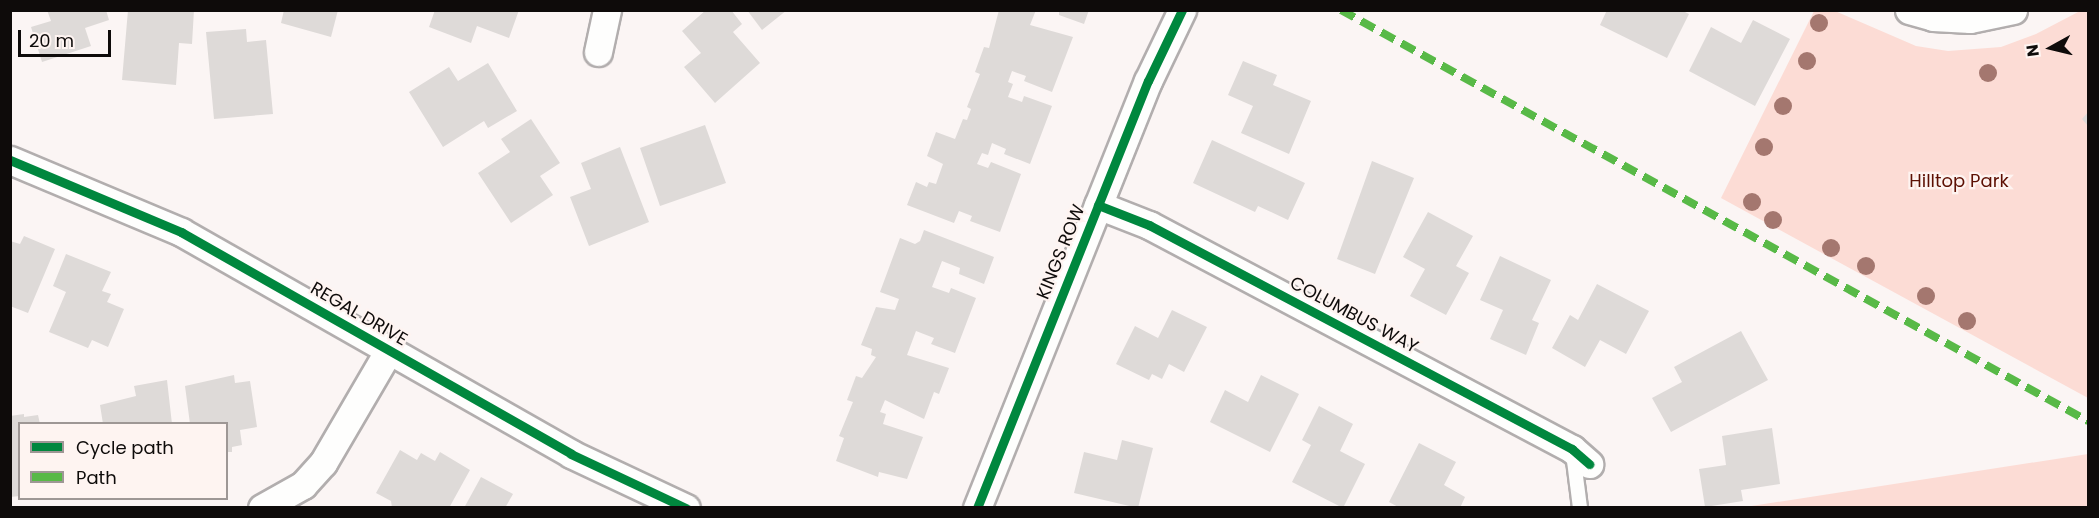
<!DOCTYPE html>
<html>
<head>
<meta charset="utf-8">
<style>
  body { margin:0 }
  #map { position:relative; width:2099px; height:518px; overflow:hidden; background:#fbf5f4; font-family:Poppins,sans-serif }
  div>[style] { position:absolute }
  .green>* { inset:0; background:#fcdcd5 }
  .building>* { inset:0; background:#dedad8 }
  .roads { filter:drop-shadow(2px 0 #b2aeae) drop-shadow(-2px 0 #b2aeae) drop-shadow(0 2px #b2aeae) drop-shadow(0 -2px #b2aeae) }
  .lane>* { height:14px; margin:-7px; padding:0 7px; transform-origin:7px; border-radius:7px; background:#fefefd }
  .street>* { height:27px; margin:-13.5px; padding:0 13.5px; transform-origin:13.5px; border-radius:13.5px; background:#fefefd }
  .quiet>* { height:8px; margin-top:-4px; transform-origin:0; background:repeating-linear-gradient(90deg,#58b947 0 15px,transparent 0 23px) }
  .cycleway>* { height:9px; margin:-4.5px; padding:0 4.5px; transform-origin:4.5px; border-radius:4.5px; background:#00873e }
  .trees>* { width:18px; height:18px; margin:-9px; border-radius:50%; background:#a4776f }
  span { translate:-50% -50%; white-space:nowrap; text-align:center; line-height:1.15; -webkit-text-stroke:4.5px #fef4f1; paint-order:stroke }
  .park-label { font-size:18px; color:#5d1003 }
  .street-label { font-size:18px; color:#0e0b0a }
  .frame { position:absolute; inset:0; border:12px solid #0e0b0a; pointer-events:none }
  .legend { position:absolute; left:18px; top:422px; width:210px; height:78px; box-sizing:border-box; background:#fef4f1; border:2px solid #9e9795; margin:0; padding:8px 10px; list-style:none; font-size:18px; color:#0e0b0a }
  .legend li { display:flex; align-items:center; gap:12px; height:30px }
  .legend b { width:30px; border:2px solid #9e9795 }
  .north { position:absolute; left:2021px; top:18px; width:60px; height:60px; -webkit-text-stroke:4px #fef4f1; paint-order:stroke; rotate:262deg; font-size:16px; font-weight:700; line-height:24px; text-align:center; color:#0e0b0a }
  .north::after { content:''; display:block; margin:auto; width:21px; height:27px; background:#0e0b0a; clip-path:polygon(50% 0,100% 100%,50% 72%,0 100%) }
  .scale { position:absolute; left:18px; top:30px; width:93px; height:27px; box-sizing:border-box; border:3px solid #0e0b0a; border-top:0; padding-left:8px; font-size:18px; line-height:21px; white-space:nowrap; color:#0e0b0a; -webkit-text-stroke:4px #fef4f1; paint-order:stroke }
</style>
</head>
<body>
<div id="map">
  <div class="green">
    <div style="clip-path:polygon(1814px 11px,1835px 11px,1916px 46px,1948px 51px,2001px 47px,2036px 34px,2080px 11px,2088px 11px,2088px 398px,1721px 198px)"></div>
    <div style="clip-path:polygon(2088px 454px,2088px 507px,1745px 507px)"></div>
  </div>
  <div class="building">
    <div style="clip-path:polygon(47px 10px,106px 10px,109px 20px,85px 28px,91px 46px,42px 62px,31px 27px,51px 21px)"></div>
    <div style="clip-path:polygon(128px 10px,194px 10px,192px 44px,179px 43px,176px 85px,122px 80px)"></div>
    <div style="clip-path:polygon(284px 10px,338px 10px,331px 37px,281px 23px)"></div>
    <div style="clip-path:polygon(435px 10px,519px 10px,509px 38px,477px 26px,471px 43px,429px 27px)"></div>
    <div style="clip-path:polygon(706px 10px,731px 10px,742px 24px,733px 32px,760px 63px,715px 103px,684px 67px,701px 53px,682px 31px)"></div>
    <div style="clip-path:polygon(747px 10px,787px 10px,762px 30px)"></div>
    <div style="clip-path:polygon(999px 10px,1036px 10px,1030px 25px,1073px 37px,1052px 92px,1024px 81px,1026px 76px,1012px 71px,1008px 82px,1013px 84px,1008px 97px,1022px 102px,1024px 96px,1052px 106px,1030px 164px,1004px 154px,1006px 149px,992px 143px,988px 155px,982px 153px,977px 164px,988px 168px,991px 162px,1021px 174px,1000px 232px,970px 221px,972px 216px,959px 211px,954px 223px,907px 205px,916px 182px,927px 187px,929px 182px,936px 184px,943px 164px,927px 156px,936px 132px,955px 139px,963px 119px,967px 120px,971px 109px,967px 107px,980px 74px,975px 72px,984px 47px,989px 48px)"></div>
    <div style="clip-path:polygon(1059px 10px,1089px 10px,1084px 24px,1059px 15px)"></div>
    <div style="clip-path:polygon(1607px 10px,1681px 10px,1689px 14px,1667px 58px,1600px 25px)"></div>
    <div style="clip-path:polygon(1753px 20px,1790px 39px,1755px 106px,1689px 71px,1711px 27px,1741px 43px)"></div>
    <div style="clip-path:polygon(246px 29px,247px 42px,266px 40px,273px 114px,214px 119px,206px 32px)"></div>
    <div style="clip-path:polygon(1243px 61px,1277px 75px,1273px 85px,1311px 101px,1289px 154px,1241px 133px,1253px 106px,1228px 95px)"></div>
    <div style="clip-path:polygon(488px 63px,517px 111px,488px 128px,484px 121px,443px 147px,409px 92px,449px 67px,458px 81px)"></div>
    <div style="clip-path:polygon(2088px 112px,2088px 126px,2082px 119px)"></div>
    <div style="clip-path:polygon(531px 119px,560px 163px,540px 176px,553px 195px,511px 223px,478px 173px,510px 152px,501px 139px)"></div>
    <div style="clip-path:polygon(705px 125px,726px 183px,660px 206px,640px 148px)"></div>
    <div style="clip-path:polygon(1212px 140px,1305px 183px,1288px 220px,1258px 206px,1255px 212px,1193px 183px)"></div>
    <div style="clip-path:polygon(620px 147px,649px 222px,589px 246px,570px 197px,591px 189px,581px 163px)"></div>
    <div style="clip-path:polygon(1372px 161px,1414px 178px,1375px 274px,1337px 259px)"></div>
    <div style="clip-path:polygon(1428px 212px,1473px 236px,1456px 266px,1469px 273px,1446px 315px,1410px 296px,1425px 269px,1403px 257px)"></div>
    <div style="clip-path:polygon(924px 230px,994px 257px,984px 284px,959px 274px,960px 268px,942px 261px,932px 287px,949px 293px,951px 288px,976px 298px,955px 353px,931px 344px,934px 338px,916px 331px,907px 355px,949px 368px,939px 394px,934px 392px,924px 419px,885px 400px,880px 412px,886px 414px,883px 424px,923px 437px,907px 479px,879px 472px,878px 477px,836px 461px,844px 438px,839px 436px,853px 402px,847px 400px,856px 376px,862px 378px,876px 357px,871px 355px,872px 349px,861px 345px,876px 307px,895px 310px,899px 299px,880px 292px,900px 238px,915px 244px,920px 241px)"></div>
    <div style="clip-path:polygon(24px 236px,55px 249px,28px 313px,10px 306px,10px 241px,20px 244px)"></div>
    <div style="clip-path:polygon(66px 254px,111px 272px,102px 291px,111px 294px,107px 302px,124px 309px,108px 347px,92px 340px,88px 348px,49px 332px,66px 292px,53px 286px)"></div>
    <div style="clip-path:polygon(1500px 256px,1551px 280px,1532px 320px,1539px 323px,1526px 355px,1490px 339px,1503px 310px,1480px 300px)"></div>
    <div style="clip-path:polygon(1597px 284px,1649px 311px,1626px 354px,1600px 340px,1585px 367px,1552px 348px,1570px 315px,1578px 320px)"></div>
    <div style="clip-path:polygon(1172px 310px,1207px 327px,1184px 372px,1169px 364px,1162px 379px,1152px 374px,1149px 380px,1116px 364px,1135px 326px,1158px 338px)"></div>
    <div style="clip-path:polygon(1741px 331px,1768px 380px,1671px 432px,1652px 398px,1682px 382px,1674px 367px)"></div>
    <div style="clip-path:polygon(234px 375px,235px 383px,250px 381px,257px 427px,240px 430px,242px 445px,232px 447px,232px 452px,226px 452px,226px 424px,190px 424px,185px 386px)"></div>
    <div style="clip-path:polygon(1261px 375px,1299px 394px,1270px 452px,1210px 422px,1225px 390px,1248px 402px)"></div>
    <div style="clip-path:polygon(167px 380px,172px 424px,103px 424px,100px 405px,136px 396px,134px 386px)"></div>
    <div style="clip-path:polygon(1319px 406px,1353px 424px,1340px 451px,1365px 464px,1343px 508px,1292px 482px,1311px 445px,1302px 440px)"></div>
    <div style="clip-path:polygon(24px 414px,24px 417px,38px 415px,40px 424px,20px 424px,20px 496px,10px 497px,10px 416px)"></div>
    <div style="clip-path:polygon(1772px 428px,1780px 484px,1741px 490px,1743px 501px,1705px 507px,1699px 469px,1726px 465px,1722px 436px)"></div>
    <div style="clip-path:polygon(1122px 440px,1153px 448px,1138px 508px,1074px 493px,1084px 452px,1117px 460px)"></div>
    <div style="clip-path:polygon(1419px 443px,1456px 462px,1444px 485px,1465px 497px,1460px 508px,1400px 508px,1389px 502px)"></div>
    <div style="clip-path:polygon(400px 450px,417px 460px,421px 453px,435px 461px,440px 452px,470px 470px,449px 508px,392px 508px,391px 501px,376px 493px)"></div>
    <div style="clip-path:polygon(481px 477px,513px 494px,505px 508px,464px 508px)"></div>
  </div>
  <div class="roads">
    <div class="lane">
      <div style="left:1573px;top:453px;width:55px;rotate:82.7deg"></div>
    </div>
    <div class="street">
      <div style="left:1909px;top:10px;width:25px;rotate:16deg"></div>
      <div style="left:1933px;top:17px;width:37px;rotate:3deg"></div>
      <div style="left:1970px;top:19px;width:44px;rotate:-11.8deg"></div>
      <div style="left:598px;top:52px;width:43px;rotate:-77.9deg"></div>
      <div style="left:10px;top:160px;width:186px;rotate:22.8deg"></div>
      <div style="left:181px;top:232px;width:449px;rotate:29.6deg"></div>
      <div style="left:571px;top:454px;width:127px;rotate:25.2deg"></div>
      <div style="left:1098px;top:205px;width:55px;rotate:21.4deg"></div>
      <div style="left:1149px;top:225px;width:479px;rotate:27.9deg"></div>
      <div style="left:1572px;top:449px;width:23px;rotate:41deg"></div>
      <div style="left:262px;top:508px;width:47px;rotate:-29.3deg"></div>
      <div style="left:303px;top:485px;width:30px;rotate:-48deg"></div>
      <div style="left:323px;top:463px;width:131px;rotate:-59.7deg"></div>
      <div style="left:977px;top:508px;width:460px;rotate:-68.2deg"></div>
      <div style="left:1148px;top:81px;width:79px;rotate:-64.4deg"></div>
    </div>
  </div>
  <div class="quiet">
    <div style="left:1341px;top:10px;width:853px;rotate:28.82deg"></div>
  </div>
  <div class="cycleway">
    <div style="left:10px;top:160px;width:186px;rotate:22.8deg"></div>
    <div style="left:181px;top:232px;width:449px;rotate:29.6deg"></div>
    <div style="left:571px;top:454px;width:127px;rotate:25.2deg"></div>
    <div style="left:1098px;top:205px;width:55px;rotate:21.4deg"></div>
    <div style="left:1149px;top:225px;width:479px;rotate:27.9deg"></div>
    <div style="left:1572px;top:449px;width:23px;rotate:41deg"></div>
    <div style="left:977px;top:508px;width:460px;rotate:-68.2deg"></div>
    <div style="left:1148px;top:81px;width:79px;rotate:-64.4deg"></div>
  </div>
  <div class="trees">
    <div style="left:1819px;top:23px"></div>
    <div style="left:1807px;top:61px"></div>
    <div style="left:1988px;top:73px"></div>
    <div style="left:1783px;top:106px"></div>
    <div style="left:1764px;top:147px"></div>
    <div style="left:1752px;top:202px"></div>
    <div style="left:1773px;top:220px"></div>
    <div style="left:1831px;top:248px"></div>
    <div style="left:1866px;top:266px"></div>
    <div style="left:1926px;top:296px"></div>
    <div style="left:1967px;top:321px"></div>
  </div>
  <div class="park-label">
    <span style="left:1959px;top:181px">Hilltop Park</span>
  </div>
  <div class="street-label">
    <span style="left:1061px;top:252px;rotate:-68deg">KINGS ROW</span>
    <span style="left:359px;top:314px;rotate:30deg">REGAL DRIVE</span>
    <span style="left:1354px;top:315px;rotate:28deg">COLUMBUS WAY</span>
  </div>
  <div class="frame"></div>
  <ul class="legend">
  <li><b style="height:8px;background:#00873e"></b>Cycle path</li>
  <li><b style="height:8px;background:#58b947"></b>Path</li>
  </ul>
  <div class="north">N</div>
  <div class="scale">20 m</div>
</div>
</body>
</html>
